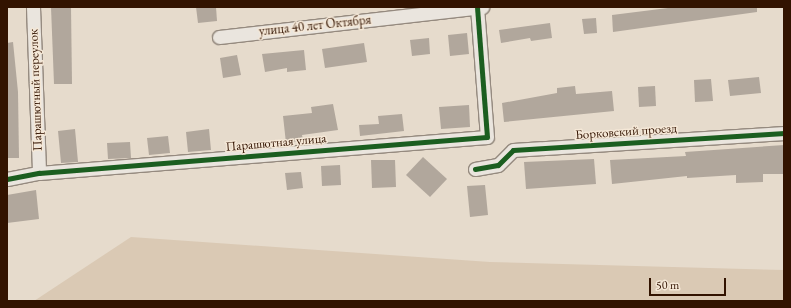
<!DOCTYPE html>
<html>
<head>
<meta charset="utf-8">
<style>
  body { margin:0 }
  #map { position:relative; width:791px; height:308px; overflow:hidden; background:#e6dbcc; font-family:"EB Garamond",serif }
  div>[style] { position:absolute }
  .green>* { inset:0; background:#dac9b4 }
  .building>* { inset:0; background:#b1a79c }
  .roads { filter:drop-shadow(1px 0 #958a7f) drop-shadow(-1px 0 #958a7f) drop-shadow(0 1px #958a7f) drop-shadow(0 -1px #958a7f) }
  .minor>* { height:13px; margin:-6.5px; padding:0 6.5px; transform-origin:6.5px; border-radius:6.5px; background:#eae5de }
  .cycleway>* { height:5px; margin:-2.5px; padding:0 2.5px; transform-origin:2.5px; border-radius:2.5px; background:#1b5e20 }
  span { translate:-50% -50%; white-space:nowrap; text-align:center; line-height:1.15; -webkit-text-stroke:3px #f5e8d7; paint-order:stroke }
  .street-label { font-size:13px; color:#321300 }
  .frame { position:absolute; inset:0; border:8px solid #321300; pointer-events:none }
  .scale { position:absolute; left:649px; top:278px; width:77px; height:18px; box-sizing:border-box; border:2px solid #321300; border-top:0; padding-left:5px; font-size:12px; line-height:14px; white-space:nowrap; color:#321300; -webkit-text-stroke:3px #f5e8d7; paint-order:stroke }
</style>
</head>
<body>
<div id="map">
  <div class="green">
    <div style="clip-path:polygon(131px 237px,490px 262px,784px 270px,784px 301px,34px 301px)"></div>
  </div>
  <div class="building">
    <div style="clip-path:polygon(51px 7px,71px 7px,72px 84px,54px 84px)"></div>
    <div style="clip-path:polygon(196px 7px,216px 7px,217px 21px,198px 23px)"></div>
    <div style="clip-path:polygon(676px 7px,757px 7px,757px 12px,613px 32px,612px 15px)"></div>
    <div style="clip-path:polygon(596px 18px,597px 33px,584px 34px,582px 19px)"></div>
    <div style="clip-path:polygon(550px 23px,552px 38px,531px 41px,530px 38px,501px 43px,499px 30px)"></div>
    <div style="clip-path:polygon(467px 33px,469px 54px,450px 56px,448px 35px)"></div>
    <div style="clip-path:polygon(429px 38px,430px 54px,412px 56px,410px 40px)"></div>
    <div style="clip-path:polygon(13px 42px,18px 92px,19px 158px,7px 158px,7px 43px)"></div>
    <div style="clip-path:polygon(364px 43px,367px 62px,325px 68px,322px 49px)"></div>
    <div style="clip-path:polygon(304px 50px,306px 70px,287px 72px,287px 68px,265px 72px,262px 54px)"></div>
    <div style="clip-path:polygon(237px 55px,241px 75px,223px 78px,220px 58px)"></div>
    <div style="clip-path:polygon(759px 77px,761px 93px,730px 96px,728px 80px)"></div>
    <div style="clip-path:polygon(711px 79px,713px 101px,695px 102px,694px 80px)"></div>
    <div style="clip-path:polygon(575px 86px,576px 94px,612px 91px,614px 111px,504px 122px,502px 103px,557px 93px,557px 88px)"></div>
    <div style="clip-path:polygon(655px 86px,656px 106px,639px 107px,638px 87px)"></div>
    <div style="clip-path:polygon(333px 104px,338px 130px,302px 135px,303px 140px,286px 143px,283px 116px,312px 113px,311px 107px)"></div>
    <div style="clip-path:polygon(469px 105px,470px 127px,441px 129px,439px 107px)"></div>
    <div style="clip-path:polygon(402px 114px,404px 131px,360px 136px,359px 125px,379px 124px,378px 116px)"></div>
    <div style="clip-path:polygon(75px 129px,78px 162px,61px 163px,58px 131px)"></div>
    <div style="clip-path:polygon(209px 129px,211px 150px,188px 152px,186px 132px)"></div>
    <div style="clip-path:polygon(168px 136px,170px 153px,149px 155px,147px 138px)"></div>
    <div style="clip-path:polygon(130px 142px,131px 158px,108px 159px,107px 143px)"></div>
    <div style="clip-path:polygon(784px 145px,784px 174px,763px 174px,763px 182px,736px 183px,736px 175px,687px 178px,687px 176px,612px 184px,610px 160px,686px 156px,685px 152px)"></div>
    <div style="clip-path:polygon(423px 157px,447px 179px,430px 197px,406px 175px)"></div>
    <div style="clip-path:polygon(594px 159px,596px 184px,526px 189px,524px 162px)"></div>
    <div style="clip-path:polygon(371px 160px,395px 160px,396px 187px,372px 188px)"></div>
    <div style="clip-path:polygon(340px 165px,341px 185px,322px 186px,321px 166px)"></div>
    <div style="clip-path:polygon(301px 172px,303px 188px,287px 190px,285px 173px)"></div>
    <div style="clip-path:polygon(485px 185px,488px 215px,470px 217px,467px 186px)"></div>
    <div style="clip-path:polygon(36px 190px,39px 219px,7px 223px,7px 195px)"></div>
  </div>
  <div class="roads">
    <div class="minor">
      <div style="left:33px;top:7px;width:166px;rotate:87.9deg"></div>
      <div style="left:219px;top:37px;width:265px;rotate:-6.5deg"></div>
      <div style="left:475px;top:169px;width:23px;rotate:-10deg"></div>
      <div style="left:498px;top:165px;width:21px;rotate:-45deg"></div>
      <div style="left:513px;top:150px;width:272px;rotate:-3.6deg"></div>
      <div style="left:7px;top:179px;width:33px;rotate:-11deg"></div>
      <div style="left:39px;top:173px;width:449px;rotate:-4.6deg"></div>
      <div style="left:487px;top:137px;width:130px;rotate:-94.4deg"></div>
    </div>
  </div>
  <div class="cycleway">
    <div style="left:475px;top:169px;width:23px;rotate:-10deg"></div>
    <div style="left:498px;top:165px;width:21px;rotate:-45deg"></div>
    <div style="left:513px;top:150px;width:272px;rotate:-3.6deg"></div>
    <div style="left:7px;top:179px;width:33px;rotate:-11deg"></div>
    <div style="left:39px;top:173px;width:449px;rotate:-4.6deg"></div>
    <div style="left:487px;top:137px;width:130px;rotate:-94.4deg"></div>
  </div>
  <div class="street-label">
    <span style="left:315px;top:26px;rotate:-6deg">улица 40 лет Октября</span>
    <span style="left:36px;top:90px;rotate:-92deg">Парашютный переулок</span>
    <span style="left:626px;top:132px;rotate:-4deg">Борковский проезд</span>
    <span style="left:276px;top:143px;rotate:-5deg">Парашютная улица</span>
  </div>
  <div class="frame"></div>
  <div class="scale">50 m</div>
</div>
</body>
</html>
